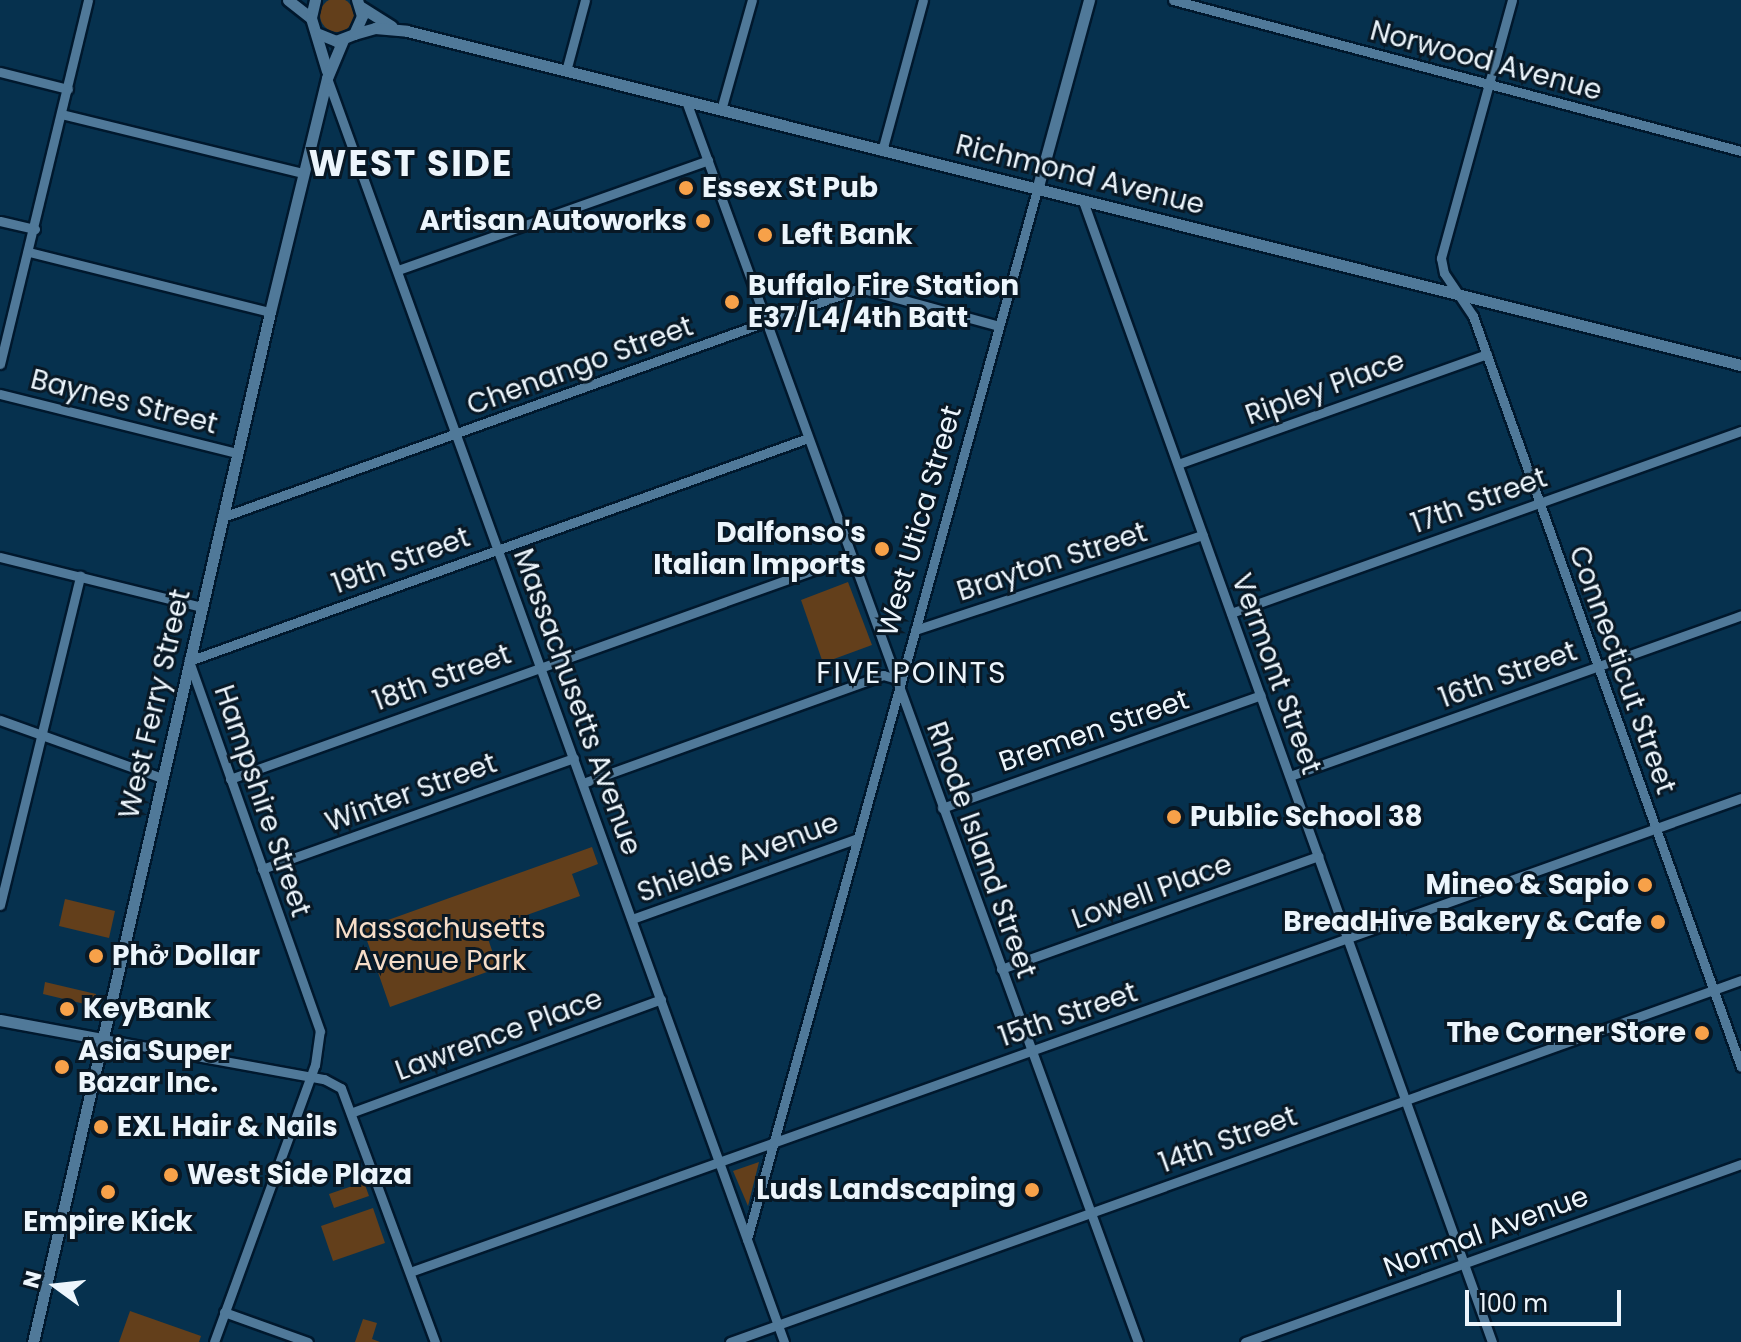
<!DOCTYPE html>
<html>
<head>
<meta charset="utf-8">
<style>
  body { margin:0 }
  #map { position:relative; width:1741px; height:1342px; overflow:hidden; background:#06314e; font-family:Poppins,sans-serif }
  div>[style] { position:absolute }
  .green>* { inset:0; background:#633f1b }
  .round { border-radius:50% }
  .roads { filter:drop-shadow(2px 0 #00182d) drop-shadow(-2px 0 #00182d) drop-shadow(0 2px #00182d) drop-shadow(0 -2px #00182d) }
  .minor>* { height:9px; margin:-4.5px; padding:0 4.5px; transform-origin:4.5px; border-radius:4.5px; background:#507999 }
  .tertiary>* { height:11px; margin:-5.5px; padding:0 5.5px; transform-origin:5.5px; border-radius:5.5px; background:#507999 }
  .dots>* { width:22px; height:22px; translate:-50% -50%; box-sizing:border-box; border:4px solid #081825; border-radius:50% }
  span { translate:-50% -50%; white-space:nowrap; text-align:center; line-height:1.15; -webkit-text-stroke:6px #081825; paint-order:stroke }
  .street-label { font-size:28px; color:#ecf5fc }
  .poi-label { font-size:28px; color:#ecf5fc; font-weight:700 }
  .left { translate:0 -50%; text-align:left }
  .right { translate:-100% -50%; text-align:right }
  .park-label { font-size:28px; color:#f6ddc8 }
  .neighbourhood-label { font-size:30px; color:#ecf5fc; letter-spacing:2px }
  .district-label { font-size:36px; color:#ecf5fc; font-weight:700; letter-spacing:2px }
  .north { position:absolute; left:16px; top:1246px; width:80px; height:80px; -webkit-text-stroke:6px #081825; paint-order:stroke; rotate:285deg; font-size:22px; font-weight:700; line-height:32px; text-align:center; color:#ecf5fc }
  .north::after { content:''; display:block; margin:auto; width:28px; height:36px; background:#ecf5fc; clip-path:polygon(50% 0,100% 100%,50% 72%,0 100%) }
  .scale { position:absolute; left:1465px; top:1290px; width:156px; height:36px; box-sizing:border-box; border:4px solid #ecf5fc; border-top:0; padding-left:10px; font-size:24px; line-height:28px; white-space:nowrap; color:#ecf5fc; -webkit-text-stroke:6px #081825; paint-order:stroke }
</style>
</head>
<body>
<div id="map">
  <div class="green">
    <div class="round" style="left:320px;top:-2px;width:34px;height:34px"></div>
    <div style="clip-path:polygon(848px 582px,872px 645px,823px 663px,801px 600px)"></div>
    <div style="clip-path:polygon(592px 847px,598px 864px,572px 874px,580px 896px,485px 930px,498px 968px,390px 1007px,363px 929px)"></div>
    <div style="clip-path:polygon(65px 899px,115px 911px,109px 938px,59px 926px)"></div>
    <div style="clip-path:polygon(45px 982px,96px 994px,93px 1006px,43px 994px)"></div>
    <div style="clip-path:polygon(759px 1162px,748px 1206px,733px 1171px)"></div>
    <div style="clip-path:polygon(364px 1182px,369px 1196px,334px 1208px,329px 1194px)"></div>
    <div style="clip-path:polygon(373px 1208px,385px 1243px,333px 1261px,321px 1226px)"></div>
    <div style="clip-path:polygon(130px 1311px,201px 1336px,199px 1342px,119px 1342px)"></div>
    <div style="clip-path:polygon(363px 1319px,377px 1323px,372px 1339px,380px 1342px,355px 1342px)"></div>
  </div>
  <div class="roads">
    <div class="minor">
      <div style="left:1173px;top:0;width:588px;rotate:14.89deg"></div>
      <div style="left:1512px;top:0;width:268px;rotate:105.4deg"></div>
      <div style="left:1441px;top:258px;width:15px;rotate:79deg"></div>
      <div style="left:1444px;top:273px;width:52px;rotate:56deg"></div>
      <div style="left:1473px;top:316px;width:797px;rotate:70.36deg"></div>
      <div style="left:566px;top:71px;width:73px;rotate:-75deg"></div>
      <div style="left:0;top:72px;width:70px;rotate:14deg"></div>
      <div style="left:327px;top:78px;width:1344px;rotate:70.12deg"></div>
      <div style="left:686px;top:101px;width:1321px;rotate:69.99deg"></div>
      <div style="left:721px;top:110px;width:114px;rotate:-74.3deg"></div>
      <div style="left:61px;top:114px;width:249px;rotate:13.7deg"></div>
      <div style="left:882px;top:151px;width:156px;rotate:-74.8deg"></div>
      <div style="left:1083px;top:201px;width:1212px;rotate:70.28deg"></div>
      <div style="left:0;top:221px;width:36px;rotate:13deg"></div>
      <div style="left:29px;top:252px;width:248px;rotate:14deg"></div>
      <div style="left:398px;top:270px;width:329px;rotate:-19.5deg"></div>
      <div style="left:0;top:364px;width:374px;rotate:-76.4deg"></div>
      <div style="left:0;top:394px;width:244px;rotate:14deg"></div>
      <div style="left:1178px;top:464px;width:328px;rotate:-19.6deg"></div>
      <div style="left:223px;top:517px;width:677px;rotate:-19.77deg"></div>
      <div style="left:860px;top:288px;width:144px;rotate:15.3deg"></div>
      <div style="left:0;top:557px;width:208px;rotate:13.9deg"></div>
      <div style="left:1231px;top:613px;width:542px;rotate:-19.64deg"></div>
      <div style="left:915px;top:630px;width:303px;rotate:-18.3deg"></div>
      <div style="left:0;top:720px;width:172px;rotate:19.7deg"></div>
      <div style="left:1290px;top:776px;width:479px;rotate:-19.6deg"></div>
      <div style="left:230px;top:779px;width:659px;rotate:-19.7deg"></div>
      <div style="left:583px;top:783px;width:319px;rotate:-19.8deg"></div>
      <div style="left:883px;top:675px;width:18px;rotate:16deg"></div>
      <div style="left:942px;top:808px;width:338px;rotate:-19.5deg"></div>
      <div style="left:262px;top:869px;width:331px;rotate:-19.6deg"></div>
      <div style="left:0;top:905px;width:339px;rotate:-76.3deg"></div>
      <div style="left:632px;top:919px;width:240px;rotate:-19.7deg"></div>
      <div style="left:1001px;top:969px;width:337px;rotate:-19.6deg"></div>
      <div style="left:103px;top:1039px;width:225px;rotate:10.3deg"></div>
      <div style="left:324px;top:1079px;width:19px;rotate:28deg"></div>
      <div style="left:341px;top:1088px;width:271px;rotate:69.7deg"></div>
      <div style="left:353px;top:1112px;width:328px;rotate:-20.1deg"></div>
      <div style="left:747px;top:1239px;width:1088px;rotate:-74.55deg"></div>
      <div style="left:410px;top:1272px;width:1413px;rotate:-19.6deg"></div>
      <div style="left:224px;top:1312px;width:89px;rotate:19.7deg"></div>
      <div style="left:214px;top:1342px;width:295px;rotate:-70deg"></div>
      <div style="left:315px;top:1065px;width:34px;rotate:-82deg"></div>
      <div style="left:320px;top:1031px;width:393px;rotate:-109.5deg"></div>
      <div style="left:189px;top:661px;width:658px;rotate:-19.81deg"></div>
      <div style="left:730px;top:1342px;width:1074px;rotate:-19.7deg"></div>
      <div style="left:1245px;top:1342px;width:527px;rotate:-19.74deg"></div>
    </div>
    <div class="tertiary">
      <div style="left:288px;top:0;width:29px;rotate:38deg"></div>
      <div style="left:315px;top:0;width:18px;rotate:103deg"></div>
      <div style="left:311px;top:18px;width:55px;rotate:73.2deg"></div>
      <div style="left:361px;top:7px;width:36px;rotate:32deg"></div>
      <div style="left:319px;top:34px;width:18px;rotate:22deg"></div>
      <div style="left:336px;top:41px;width:19px;rotate:-21deg"></div>
      <div style="left:354px;top:34px;width:20px;rotate:-66deg"></div>
      <div style="left:362px;top:16px;width:17px;rotate:-107deg"></div>
      <div style="left:354px;top:34px;width:22px;rotate:-16deg"></div>
      <div style="left:375px;top:28px;width:32px;rotate:5deg"></div>
      <div style="left:407px;top:31px;width:1375px;rotate:14.06deg"></div>
      <div style="left:1037px;top:190px;width:197px;rotate:-74.7deg"></div>
      <div style="left:0;top:1020px;width:105px;rotate:10.5deg"></div>
      <div style="left:33px;top:1342px;width:1057px;rotate:-77.04deg"></div>
      <div style="left:270px;top:312px;width:241px;rotate:-76.3deg"></div>
      <div style="left:327px;top:78px;width:41px;rotate:-67.2deg"></div>
    </div>
  </div>
  <div class="dots">
    <div style="left:686px;top:188px;background:#f7a149"></div>
    <div style="left:703px;top:221px;background:#f7a149"></div>
    <div style="left:765px;top:235px;background:#f7a149"></div>
    <div style="left:732px;top:302px;background:#f7a149"></div>
    <div style="left:882px;top:549px;background:#f7a149"></div>
    <div style="left:1174px;top:817px;background:#f7a149"></div>
    <div style="left:1645px;top:885px;background:#f7a149"></div>
    <div style="left:1658px;top:922px;background:#f7a149"></div>
    <div style="left:96px;top:956px;background:#f7a149"></div>
    <div style="left:67px;top:1009px;background:#f7a149"></div>
    <div style="left:1702px;top:1033px;background:#f7a149"></div>
    <div style="left:62px;top:1067px;background:#f7a149"></div>
    <div style="left:101px;top:1127px;background:#f7a149"></div>
    <div style="left:171px;top:1175px;background:#f7a149"></div>
    <div style="left:1032px;top:1190px;background:#f7a149"></div>
    <div style="left:108px;top:1192px;background:#f7a149"></div>
  </div>
  <div class="street-label">
    <span style="left:1486px;top:61px;rotate:15deg">Norwood Avenue</span>
    <span style="left:1080px;top:175px;rotate:14deg">Richmond Avenue</span>
    <span style="left:580px;top:366px;rotate:-20deg">Chenango Street</span>
    <span style="left:1325px;top:388px;rotate:-20deg">Ripley Place</span>
    <span style="left:124px;top:402px;rotate:14deg">Baynes Street</span>
    <span style="left:1479px;top:501px;rotate:-20deg">17th Street</span>
    <span style="left:920px;top:521px;rotate:-74deg">West Utica Street</span>
    <span style="left:401px;top:561px;rotate:-20deg">19th Street</span>
    <span style="left:1052px;top:562px;rotate:-18deg">Brayton Street</span>
    <span style="left:1622px;top:670px;rotate:70deg">Connecticut Street</span>
    <span style="left:1276px;top:674px;rotate:70deg">Vermont Street</span>
    <span style="left:1508px;top:675px;rotate:-20deg">16th Street</span>
    <span style="left:442px;top:678px;rotate:-20deg">18th Street</span>
    <span style="left:577px;top:702px;rotate:70deg">Massachusetts Avenue</span>
    <span style="left:155px;top:704px;rotate:-77deg">West Ferry Street</span>
    <span style="left:1094px;top:731px;rotate:-19deg">Bremen Street</span>
    <span style="left:411px;top:793px;rotate:-20deg">Winter Street</span>
    <span style="left:262px;top:801px;rotate:71deg">Hampshire Street</span>
    <span style="left:981px;top:850px;rotate:70deg">Rhode Island Street</span>
    <span style="left:738px;top:858px;rotate:-20deg">Shields Avenue</span>
    <span style="left:1152px;top:892px;rotate:-20deg">Lowell Place</span>
    <span style="left:1068px;top:1015px;rotate:-19deg">15th Street</span>
    <span style="left:499px;top:1035px;rotate:-20deg">Lawrence Place</span>
    <span style="left:1228px;top:1140px;rotate:-20deg">14th Street</span>
    <span style="left:1486px;top:1232px;rotate:-20deg">Normal Avenue</span>
  </div>
  <div class="poi-label">
    <span class="left" style="left:702px;top:188px">Essex St Pub</span>
    <span class="right" style="left:687px;top:221px">Artisan Autoworks</span>
    <span class="left" style="left:781px;top:235px">Left Bank</span>
    <span class="left" style="left:748px;top:302px">Buffalo Fire Station<br>E37/L4/4th Batt</span>
    <span class="right" style="left:866px;top:549px">Dalfonso's<br>Italian Imports</span>
    <span class="left" style="left:1190px;top:817px">Public School 38</span>
    <span class="right" style="left:1629px;top:885px">Mineo &amp; Sapio</span>
    <span class="right" style="left:1642px;top:922px">BreadHive Bakery &amp; Cafe</span>
    <span class="left" style="left:112px;top:956px">Phở Dollar</span>
    <span class="left" style="left:83px;top:1009px">KeyBank</span>
    <span class="right" style="left:1686px;top:1033px">The Corner Store</span>
    <span class="left" style="left:78px;top:1067px">Asia Super<br>Bazar Inc.</span>
    <span class="left" style="left:117px;top:1127px">EXL Hair &amp; Nails</span>
    <span class="left" style="left:187px;top:1175px">West Side Plaza</span>
    <span class="right" style="left:1016px;top:1190px">Luds Landscaping</span>
    <span style="left:108px;top:1222px">Empire Kick</span>
  </div>
  <div class="park-label">
    <span style="left:440px;top:945px">Massachusetts<br>Avenue Park</span>
  </div>
  <div class="neighbourhood-label">
    <span style="left:912px;top:673px">FIVE POINTS</span>
  </div>
  <div class="district-label">
    <span style="left:411px;top:164px">WEST SIDE</span>
  </div>
  <div class="north">N</div>
  <div class="scale">100 m</div>
</div>
</body>
</html>
